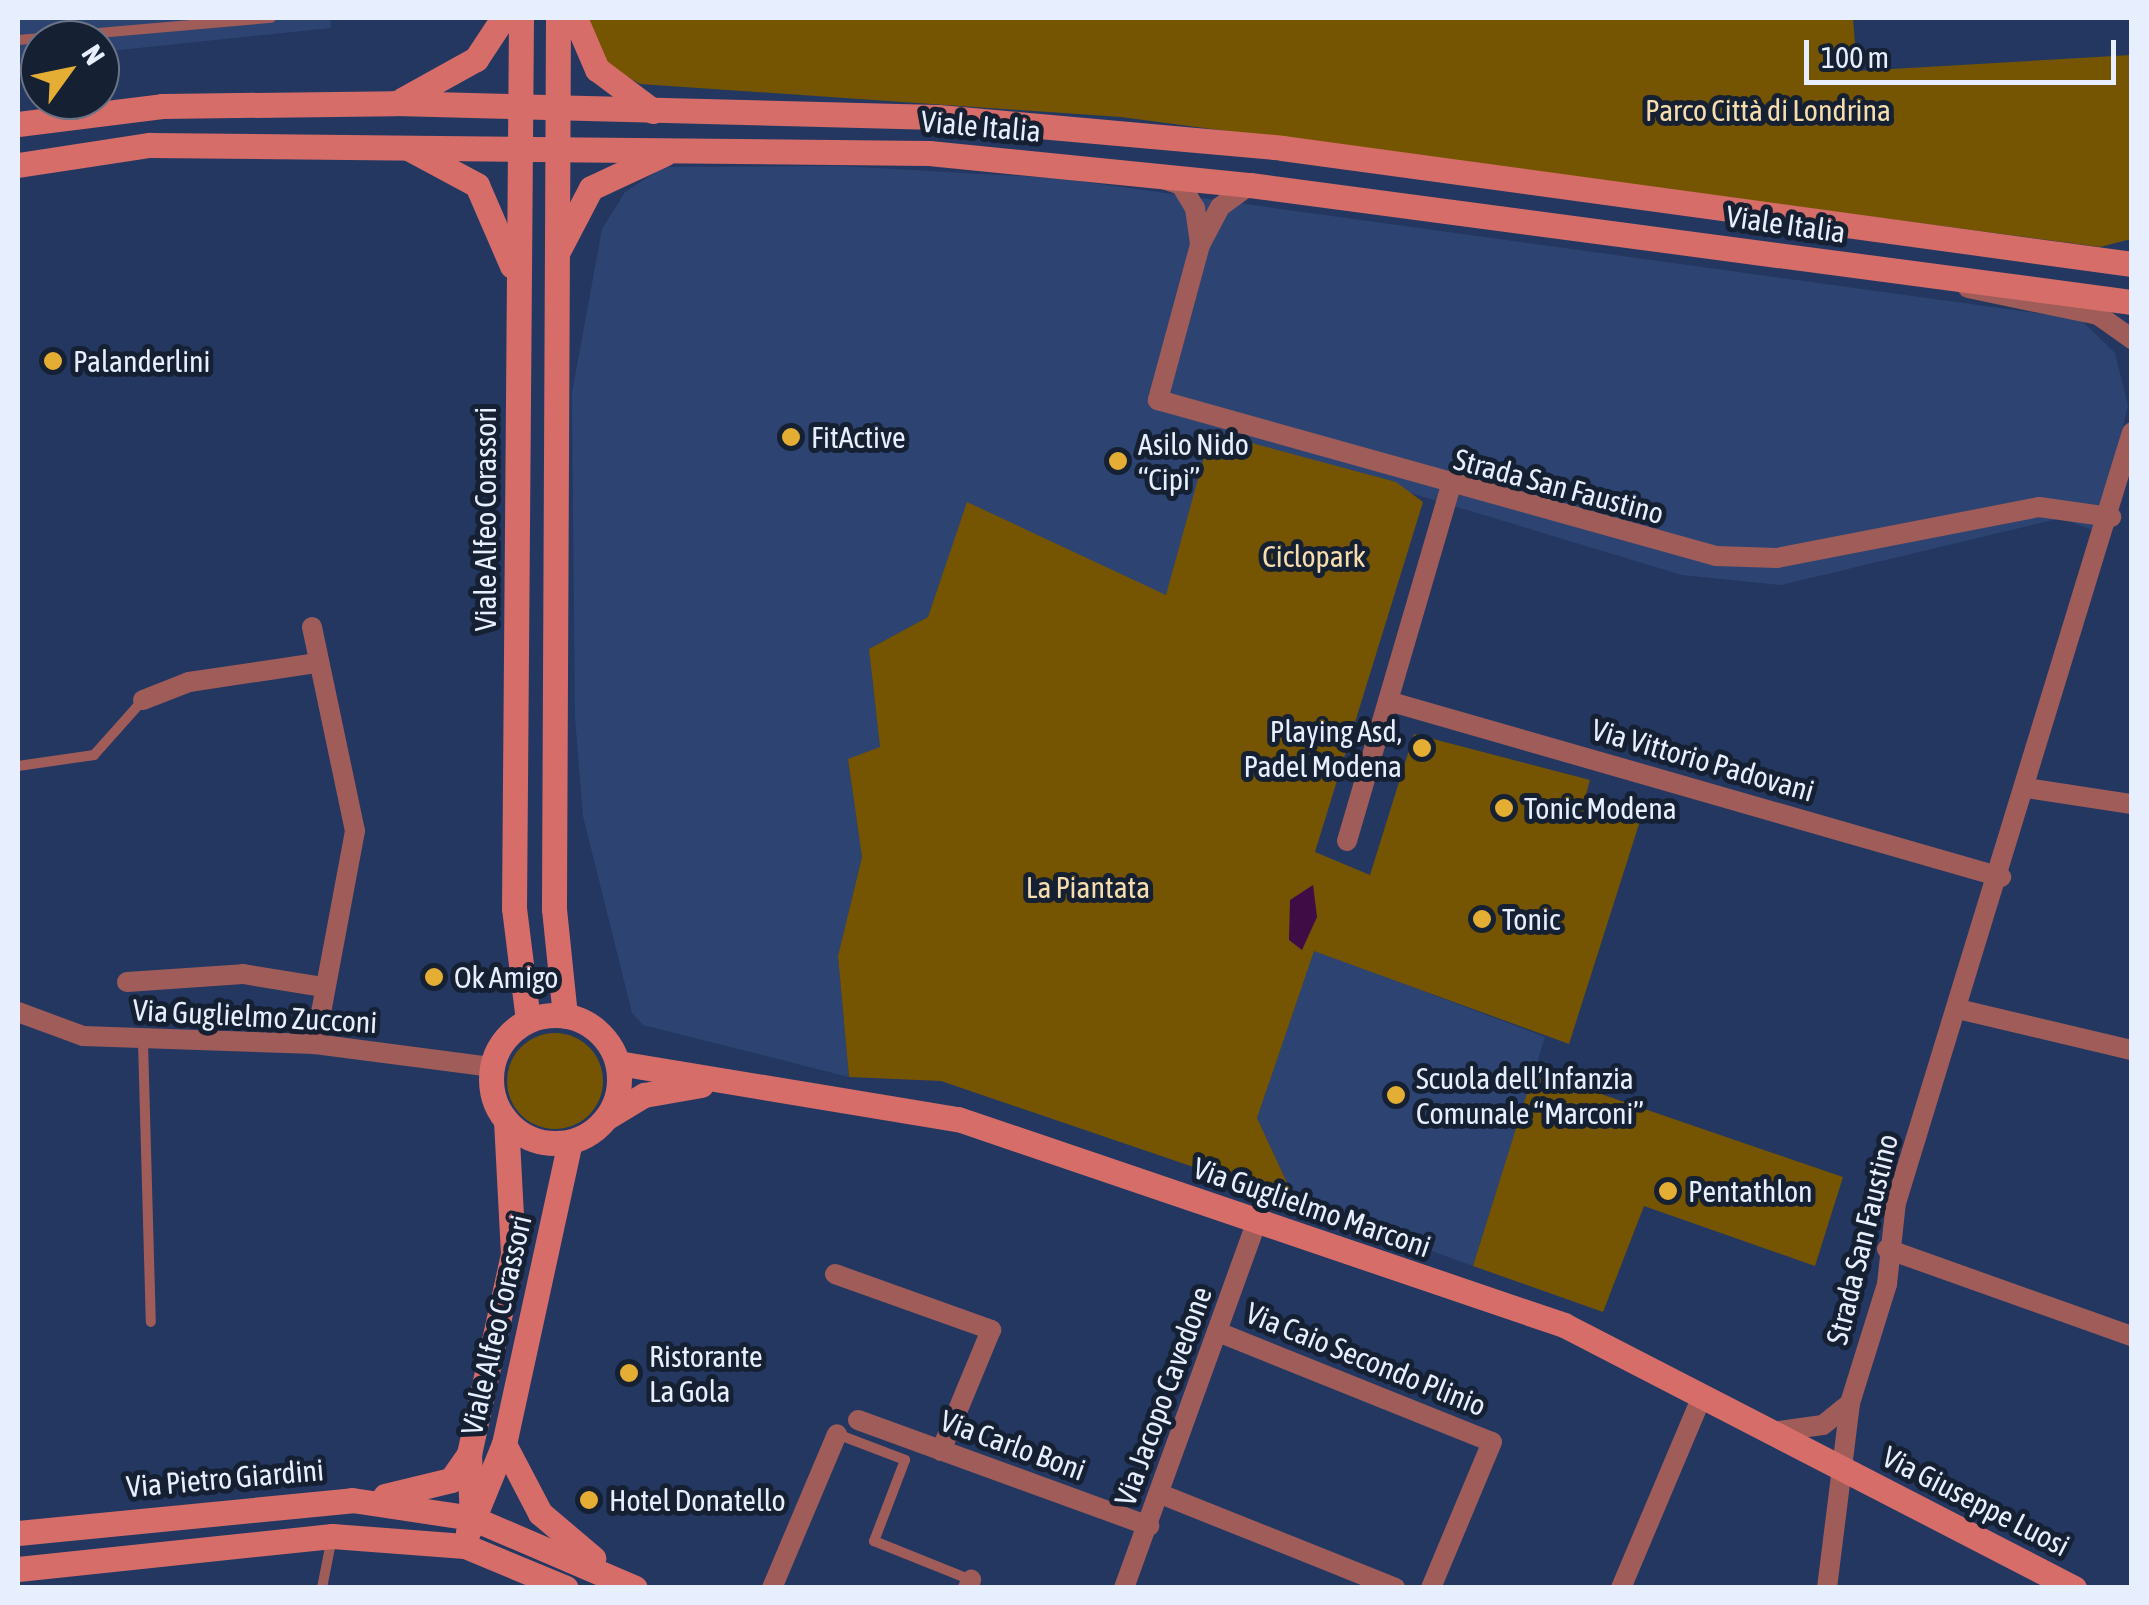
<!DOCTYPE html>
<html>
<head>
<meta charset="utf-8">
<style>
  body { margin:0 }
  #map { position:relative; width:2149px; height:1605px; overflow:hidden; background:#233761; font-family:"Asap Condensed",sans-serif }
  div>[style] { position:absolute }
  .built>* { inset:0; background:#2d4472 }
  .green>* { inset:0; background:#755501 }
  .round { border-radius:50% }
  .water>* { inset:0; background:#3f0c46 }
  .lane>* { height:10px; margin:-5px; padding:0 5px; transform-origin:5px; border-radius:5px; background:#9f5c59 }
  .street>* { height:20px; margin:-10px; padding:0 10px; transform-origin:10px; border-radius:10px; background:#9f5c59 }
  .secondary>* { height:25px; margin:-12.5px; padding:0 12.5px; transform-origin:12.5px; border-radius:12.5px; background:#d66d69 }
  .secondary>.ring { margin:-12.5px; padding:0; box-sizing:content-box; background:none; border:25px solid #d66d69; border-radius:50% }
  .dots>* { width:28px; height:28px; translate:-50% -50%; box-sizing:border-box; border:5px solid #162033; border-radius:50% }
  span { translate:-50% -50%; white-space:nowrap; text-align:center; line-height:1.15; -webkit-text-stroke:10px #162033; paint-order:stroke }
  .park-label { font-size:30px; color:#f6ddae }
  .street-label { font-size:30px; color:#e7efff }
  .poi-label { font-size:30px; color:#e7efff }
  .left { translate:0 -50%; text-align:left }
  .right { translate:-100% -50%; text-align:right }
  .frame { position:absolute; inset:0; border:20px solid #e7efff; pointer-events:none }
  .north { position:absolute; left:20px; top:20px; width:100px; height:100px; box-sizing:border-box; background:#162033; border:2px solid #6a7385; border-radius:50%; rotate:57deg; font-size:28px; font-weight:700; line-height:40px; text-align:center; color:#e7efff }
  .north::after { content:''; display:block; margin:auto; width:35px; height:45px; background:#e4ae35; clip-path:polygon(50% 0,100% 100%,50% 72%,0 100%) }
  .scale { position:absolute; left:1804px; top:40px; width:312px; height:45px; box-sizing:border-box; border:5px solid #e7efff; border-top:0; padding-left:12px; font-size:30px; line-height:35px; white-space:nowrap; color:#e7efff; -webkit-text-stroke:8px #162033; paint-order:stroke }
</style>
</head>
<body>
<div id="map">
  <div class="built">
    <div style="clip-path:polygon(18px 18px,330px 18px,331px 28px,100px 52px,100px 40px,40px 40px,40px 58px,18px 61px)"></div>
    <div style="clip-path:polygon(840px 166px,1056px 178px,2080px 319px,2115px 353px,2128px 406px,2095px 531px,2061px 518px,1781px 585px,1682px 575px,1212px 433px,1166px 596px,967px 503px,928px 617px,869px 649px,880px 747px,848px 760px,862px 857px,838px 956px,849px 1077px,643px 1025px,632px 1013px,583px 816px,575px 717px,572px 393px,602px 229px,625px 192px,664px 167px)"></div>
    <div style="clip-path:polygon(1314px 950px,1545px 1037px,1473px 1266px,1296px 1202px,1257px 1118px)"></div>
  </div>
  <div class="green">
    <div style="clip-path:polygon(586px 18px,1853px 18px,1857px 71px,2131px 55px,2131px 239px,2100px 247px,1121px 117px,640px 84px,603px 63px)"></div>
    <div style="clip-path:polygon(1211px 432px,1396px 482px,1423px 502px,1315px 852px,1370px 875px,1414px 734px,1590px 780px,1584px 802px,1640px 821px,1569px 1044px,1314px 951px,1257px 1118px,1296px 1202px,941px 1081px,849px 1077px,838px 956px,862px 857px,848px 759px,880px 747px,869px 649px,928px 617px,967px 502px,1166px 595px)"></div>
    <div class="round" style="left:507px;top:1033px;width:96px;height:96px"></div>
    <div style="clip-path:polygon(1534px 1071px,1843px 1177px,1815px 1266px,1644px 1206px,1603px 1312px,1473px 1266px)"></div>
  </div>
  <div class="water">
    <div style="clip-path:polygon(1313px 885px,1317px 917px,1302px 950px,1289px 940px,1290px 900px)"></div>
  </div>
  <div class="lane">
    <div style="left:18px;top:40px;width:254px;rotate:-5deg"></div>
    <div style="left:18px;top:766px;width:77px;rotate:-8.2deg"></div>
    <div style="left:94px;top:755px;width:74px;rotate:-48.3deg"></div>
    <div style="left:143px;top:1042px;width:280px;rotate:88.4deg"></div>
    <div style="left:837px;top:1434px;width:73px;rotate:20.9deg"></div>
    <div style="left:905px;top:1460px;width:87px;rotate:110.9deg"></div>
    <div style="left:874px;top:1541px;width:105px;rotate:21.9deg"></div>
    <div style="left:322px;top:1588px;width:52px;rotate:-78.9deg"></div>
  </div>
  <div class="street">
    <div style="left:1163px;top:179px;width:19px;rotate:18deg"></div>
    <div style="left:1181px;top:185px;width:27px;rotate:59deg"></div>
    <div style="left:1195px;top:208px;width:37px;rotate:82deg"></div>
    <div style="left:1250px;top:185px;width:37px;rotate:144deg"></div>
    <div style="left:1220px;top:207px;width:43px;rotate:117.8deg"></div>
    <div style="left:1200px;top:245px;width:161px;rotate:105.2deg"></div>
    <div style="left:1158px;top:400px;width:579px;rotate:15.62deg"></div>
    <div style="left:1716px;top:556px;width:61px;rotate:1.9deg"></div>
    <div style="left:1777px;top:558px;width:267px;rotate:-11deg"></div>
    <div style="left:2039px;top:507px;width:73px;rotate:7.9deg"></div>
    <div style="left:1968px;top:288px;width:133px;rotate:11.7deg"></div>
    <div style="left:2098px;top:315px;width:42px;rotate:35.2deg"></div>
    <div style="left:312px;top:627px;width:208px;rotate:78.1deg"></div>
    <div style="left:355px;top:831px;width:217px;rotate:100.6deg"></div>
    <div style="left:143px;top:700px;width:49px;rotate:-21.4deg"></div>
    <div style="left:189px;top:682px;width:128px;rotate:-8.5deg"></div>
    <div style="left:1388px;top:701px;width:638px;rotate:16.02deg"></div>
    <div style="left:2027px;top:788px;width:106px;rotate:8.7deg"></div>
    <div style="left:1347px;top:841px;width:367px;rotate:-73.7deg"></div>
    <div style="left:127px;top:982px;width:116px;rotate:-3.9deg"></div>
    <div style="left:243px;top:974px;width:80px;rotate:9.3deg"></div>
    <div style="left:1958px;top:1009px;width:179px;rotate:13.3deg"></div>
    <div style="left:18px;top:1012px;width:69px;rotate:20.3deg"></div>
    <div style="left:83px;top:1036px;width:232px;rotate:2deg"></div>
    <div style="left:315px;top:1044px;width:177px;rotate:7.4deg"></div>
    <div style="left:1887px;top:1249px;width:260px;rotate:19.6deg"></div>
    <div style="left:835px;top:1274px;width:166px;rotate:19.7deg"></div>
    <div style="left:991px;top:1330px;width:131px;rotate:112.5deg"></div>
    <div style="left:1218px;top:1332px;width:295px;rotate:21.9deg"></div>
    <div style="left:1492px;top:1442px;width:158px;rotate:112.7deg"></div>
    <div style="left:858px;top:1420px;width:310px;rotate:20deg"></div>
    <div style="left:1771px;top:1432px;width:52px;rotate:-7.7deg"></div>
    <div style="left:1823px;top:1425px;width:35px;rotate:-39deg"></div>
    <div style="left:1163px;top:1495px;width:250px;rotate:21.8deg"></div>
    <div style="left:772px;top:1588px;width:167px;rotate:-67.1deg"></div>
    <div style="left:968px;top:1588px;width:9px;rotate:-69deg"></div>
    <div style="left:1124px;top:1588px;width:387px;rotate:-70.1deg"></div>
    <div style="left:1621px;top:1588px;width:205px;rotate:-67.1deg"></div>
    <div style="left:1827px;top:1588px;width:186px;rotate:-82.9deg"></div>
    <div style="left:1850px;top:1403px;width:125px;rotate:-72.7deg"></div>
    <div style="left:1887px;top:1284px;width:81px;rotate:-83.7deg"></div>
    <div style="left:1896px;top:1203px;width:806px;rotate:-72.98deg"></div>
  </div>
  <div class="secondary">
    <div style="left:521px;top:18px;width:890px;rotate:90.45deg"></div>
    <div style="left:514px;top:908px;width:113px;rotate:82.9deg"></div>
    <div style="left:558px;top:18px;width:891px;rotate:90.26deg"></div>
    <div style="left:554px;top:909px;width:107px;rotate:84.1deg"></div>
    <div style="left:575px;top:18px;width:56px;rotate:66.7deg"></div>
    <div style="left:597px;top:69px;width:70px;rotate:36.9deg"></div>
    <div style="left:402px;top:100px;width:85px;rotate:-29deg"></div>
    <div style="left:476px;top:59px;width:49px;rotate:-56.6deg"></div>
    <div style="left:18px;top:124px;width:145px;rotate:-7.1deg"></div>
    <div style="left:162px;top:106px;width:233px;rotate:-0.7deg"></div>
    <div style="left:395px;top:103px;width:543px;rotate:1.48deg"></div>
    <div style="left:938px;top:117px;width:345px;rotate:5.1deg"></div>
    <div style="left:1282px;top:148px;width:858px;rotate:7.77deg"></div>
    <div style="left:410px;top:149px;width:76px;rotate:28.2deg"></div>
    <div style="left:477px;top:185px;width:88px;rotate:66.6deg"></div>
    <div style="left:18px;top:165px;width:133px;rotate:-8.7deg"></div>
    <div style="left:149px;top:145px;width:780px;rotate:0.59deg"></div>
    <div style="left:929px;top:153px;width:323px;rotate:5.7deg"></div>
    <div style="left:1250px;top:185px;width:890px;rotate:7.56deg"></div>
    <div style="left:557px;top:253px;width:73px;rotate:-62.4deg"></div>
    <div style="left:591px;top:188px;width:81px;rotate:-25deg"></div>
    <div class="ring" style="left:491px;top:1015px;width:103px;height:103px"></div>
    <div style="left:618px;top:1063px;width:345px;rotate:9.4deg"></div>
    <div style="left:958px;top:1119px;width:640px;rotate:18.77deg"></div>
    <div style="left:1564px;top:1325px;width:574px;rotate:27.28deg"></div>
    <div style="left:609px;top:1116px;width:41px;rotate:-31deg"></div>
    <div style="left:644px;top:1095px;width:58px;rotate:-10deg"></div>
    <div style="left:504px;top:1444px;width:78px;rotate:62.4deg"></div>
    <div style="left:540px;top:1513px;width:70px;rotate:40.3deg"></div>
    <div style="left:385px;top:1496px;width:68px;rotate:-13.6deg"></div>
    <div style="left:451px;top:1480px;width:32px;rotate:-55deg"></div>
    <div style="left:472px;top:1518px;width:64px;rotate:-92.7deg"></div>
    <div style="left:469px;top:1454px;width:205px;rotate:-77.6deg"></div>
    <div style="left:513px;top:1254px;width:132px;rotate:-93deg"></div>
    <div style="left:468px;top:1532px;width:95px;rotate:-67.8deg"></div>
    <div style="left:504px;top:1444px;width:309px;rotate:-77.7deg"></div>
    <div style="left:18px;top:1533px;width:336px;rotate:-5.6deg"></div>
    <div style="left:352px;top:1500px;width:121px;rotate:8.5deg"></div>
    <div style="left:472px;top:1518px;width:177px;rotate:23.2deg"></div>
    <div style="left:18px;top:1569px;width:316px;rotate:-6deg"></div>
    <div style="left:332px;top:1536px;width:133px;rotate:4.3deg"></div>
    <div style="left:465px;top:1546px;width:109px;rotate:22.6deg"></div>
  </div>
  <div class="dots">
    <div style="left:53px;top:361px;background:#e4ae35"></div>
    <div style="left:791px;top:437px;background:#e4ae35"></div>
    <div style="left:1118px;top:461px;background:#e4ae35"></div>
    <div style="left:1422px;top:748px;background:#e4ae35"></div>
    <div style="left:1504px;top:808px;background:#e4ae35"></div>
    <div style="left:1482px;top:919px;background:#e4ae35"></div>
    <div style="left:434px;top:977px;background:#e4ae35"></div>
    <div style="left:1396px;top:1095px;background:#e4ae35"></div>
    <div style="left:1668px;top:1191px;background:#e4ae35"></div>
    <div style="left:629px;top:1373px;background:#e4ae35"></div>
    <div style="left:589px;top:1500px;background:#e4ae35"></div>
  </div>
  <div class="park-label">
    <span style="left:1768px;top:110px">Parco Città di Londrina</span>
    <span style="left:1314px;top:556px">Ciclopark</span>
    <span style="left:1088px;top:887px">La Piantata</span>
  </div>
  <div class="street-label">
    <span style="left:981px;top:126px;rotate:5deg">Viale Italia</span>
    <span style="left:1786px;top:224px;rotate:8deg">Viale Italia</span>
    <span style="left:1559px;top:486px;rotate:15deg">Strada San Faustino</span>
    <span style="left:485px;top:519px;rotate:-90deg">Viale Alfeo Corassori</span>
    <span style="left:1703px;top:760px;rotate:16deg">Via Vittorio Padovani</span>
    <span style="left:255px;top:1016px;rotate:3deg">Via Guglielmo Zucconi</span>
    <span style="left:1312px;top:1207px;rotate:19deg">Via Guglielmo Marconi</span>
    <span style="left:1862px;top:1239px;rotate:-76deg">Strada San Faustino</span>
    <span style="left:496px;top:1325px;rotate:-77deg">Viale Alfeo Corassori</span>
    <span style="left:1366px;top:1359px;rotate:22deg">Via Caio Secondo Plinio</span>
    <span style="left:1163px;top:1396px;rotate:-70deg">Via Jacopo Cavedone</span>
    <span style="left:1013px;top:1445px;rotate:20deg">Via Carlo Boni</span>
    <span style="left:225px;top:1478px;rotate:-5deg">Via Pietro Giardini</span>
    <span style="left:1976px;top:1501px;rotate:27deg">Via Giuseppe Luosi</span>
  </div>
  <div class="poi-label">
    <span class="left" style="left:73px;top:361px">Palanderlini</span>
    <span class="left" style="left:811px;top:437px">FitActive</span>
    <span class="left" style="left:1138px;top:461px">Asilo Nido<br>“Cipì”</span>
    <span class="right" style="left:1402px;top:748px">Playing Asd,<br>Padel Modena</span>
    <span class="left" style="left:1524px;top:808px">Tonic Modena</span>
    <span class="left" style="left:1502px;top:919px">Tonic</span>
    <span class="left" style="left:454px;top:977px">Ok Amigo</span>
    <span class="left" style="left:1416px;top:1095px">Scuola dell’Infanzia<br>Comunale “Marconi”</span>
    <span class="left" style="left:1688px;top:1191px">Pentathlon</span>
    <span class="left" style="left:649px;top:1373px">Ristorante<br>La Gola</span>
    <span class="left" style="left:609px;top:1500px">Hotel Donatello</span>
  </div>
  <div class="frame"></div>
  <div class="north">N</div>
  <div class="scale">100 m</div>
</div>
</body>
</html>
